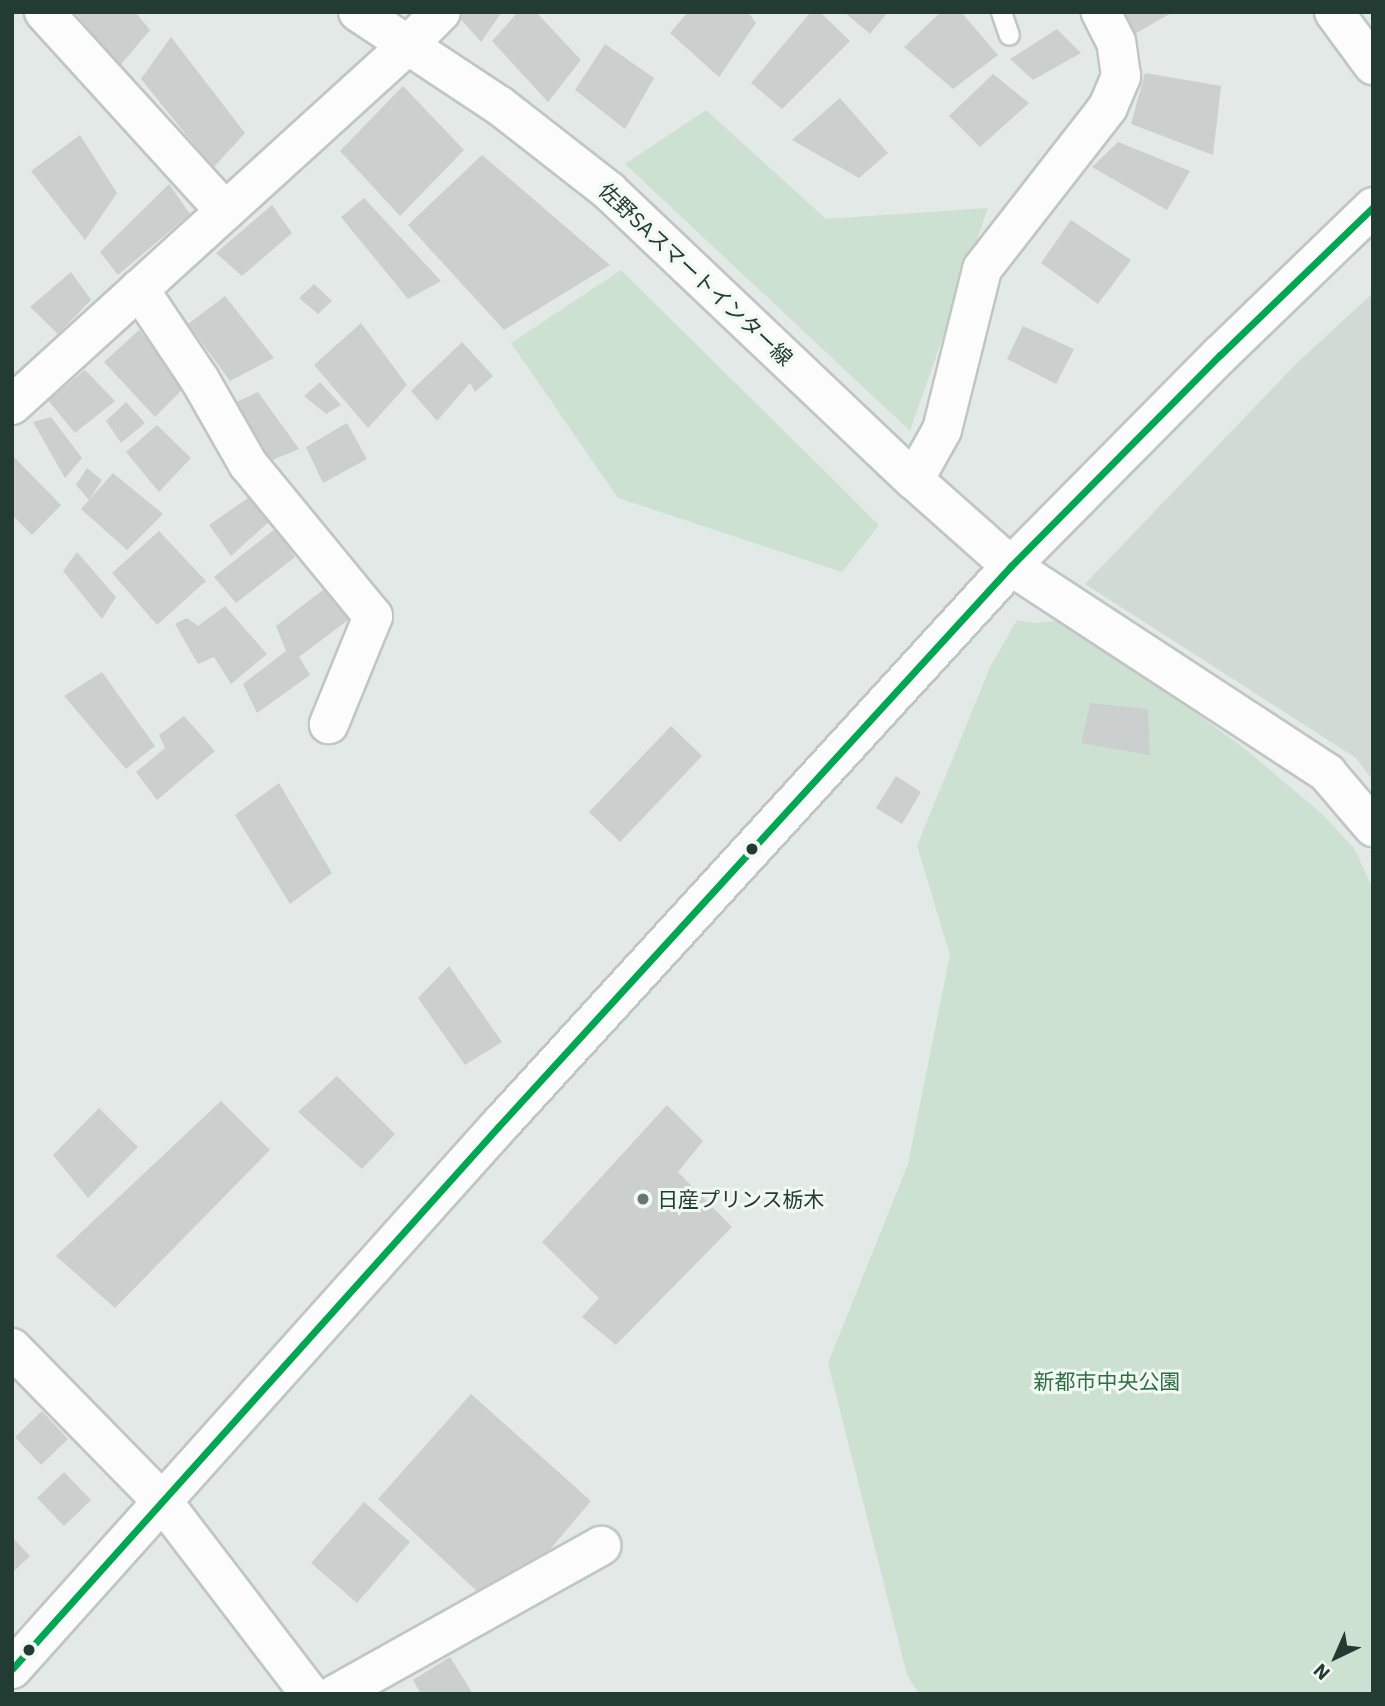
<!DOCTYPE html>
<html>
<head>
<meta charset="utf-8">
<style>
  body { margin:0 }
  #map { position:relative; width:1385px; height:1706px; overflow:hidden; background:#e3e9e6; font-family:"IBM Plex Sans","Noto Sans JP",sans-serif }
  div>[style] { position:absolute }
  .built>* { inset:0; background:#d2dad6 }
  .green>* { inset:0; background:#cde1d2 }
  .building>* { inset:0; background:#cbd0ce }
  .roads { filter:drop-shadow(2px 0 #c0c6c3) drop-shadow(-2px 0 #c0c6c3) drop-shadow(0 2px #c0c6c3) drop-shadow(0 -2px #c0c6c3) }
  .lane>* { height:19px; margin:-9.5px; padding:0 9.5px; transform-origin:9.5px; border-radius:9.5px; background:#fbfcfb }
  .street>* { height:38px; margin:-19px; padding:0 19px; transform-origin:19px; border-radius:19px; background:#fbfcfb }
  .secondary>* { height:38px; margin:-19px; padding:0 19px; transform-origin:19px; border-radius:19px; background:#fbfcfb }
  .bus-1>* { height:7px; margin:-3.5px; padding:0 3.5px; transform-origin:3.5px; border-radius:3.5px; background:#00a651 }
  .dots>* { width:19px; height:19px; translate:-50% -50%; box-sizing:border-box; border:4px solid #f2f8f4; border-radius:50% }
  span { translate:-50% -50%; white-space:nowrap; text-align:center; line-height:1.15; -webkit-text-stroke:6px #f2f8f4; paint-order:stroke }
  .street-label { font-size:21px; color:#223b33 }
  .poi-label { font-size:21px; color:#223b33 }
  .left { translate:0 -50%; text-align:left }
  .park-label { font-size:21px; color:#2f7043 }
  .frame { position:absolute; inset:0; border:14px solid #223b33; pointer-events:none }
  .north { position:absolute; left:1301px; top:1622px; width:70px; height:70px; -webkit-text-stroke:5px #f2f8f4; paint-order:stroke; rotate:224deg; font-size:19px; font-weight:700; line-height:28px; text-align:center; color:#223b33 }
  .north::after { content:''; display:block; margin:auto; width:24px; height:32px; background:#223b33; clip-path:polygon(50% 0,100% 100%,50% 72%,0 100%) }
</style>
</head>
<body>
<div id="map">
  <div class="built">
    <div style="clip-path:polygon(1373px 293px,1373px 781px,1356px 758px,1085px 584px,1296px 364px)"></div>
  </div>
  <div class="green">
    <div style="clip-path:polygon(706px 110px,826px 219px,988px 208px,910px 431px,625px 164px)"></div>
    <div style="clip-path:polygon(621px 270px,879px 525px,842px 572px,618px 498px,511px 343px)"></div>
    <div style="clip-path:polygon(1017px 620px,1034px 623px,1067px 620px,1244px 748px,1322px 814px,1354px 848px,1373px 889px,1373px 1694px,919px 1694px,907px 1675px,828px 1363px,908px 1164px,950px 955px,917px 846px,990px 667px)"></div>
  </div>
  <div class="building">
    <div style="clip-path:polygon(75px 12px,135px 12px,150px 30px,118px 68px)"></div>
    <div style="clip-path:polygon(460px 12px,502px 12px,481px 42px,457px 15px)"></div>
    <div style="clip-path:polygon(518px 12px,536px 12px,581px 60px,548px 102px,492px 41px)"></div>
    <div style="clip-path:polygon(688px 12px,748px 12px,756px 23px,719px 77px,670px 33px)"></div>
    <div style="clip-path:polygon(811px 12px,820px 12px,850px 41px,782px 109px,751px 83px)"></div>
    <div style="clip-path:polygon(844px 12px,888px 12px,870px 34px)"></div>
    <div style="clip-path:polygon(941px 12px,961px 12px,998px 55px,953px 89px,904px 47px)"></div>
    <div style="clip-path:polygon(1114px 12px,1173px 12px,1126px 39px)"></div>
    <div style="clip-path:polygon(1057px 29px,1081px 53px,1033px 80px,1010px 59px)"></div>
    <div style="clip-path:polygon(171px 37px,245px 133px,213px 168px,141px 79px)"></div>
    <div style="clip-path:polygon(605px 44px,654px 78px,625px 129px,575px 90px)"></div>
    <div style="clip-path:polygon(1145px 73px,1221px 86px,1213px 155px,1131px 124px)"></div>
    <div style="clip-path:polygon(993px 74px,1029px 103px,980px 147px,949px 116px)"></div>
    <div style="clip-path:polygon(403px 86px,464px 150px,400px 216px,340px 151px)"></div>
    <div style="clip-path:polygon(840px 98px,888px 153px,859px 178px,792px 140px)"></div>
    <div style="clip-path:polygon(80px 135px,117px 193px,85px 240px,31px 171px)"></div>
    <div style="clip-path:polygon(1118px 142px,1190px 171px,1167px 210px,1092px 167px)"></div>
    <div style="clip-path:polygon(482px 155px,610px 265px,504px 330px,408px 225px)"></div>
    <div style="clip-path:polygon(169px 184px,190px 214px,118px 275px,100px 252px)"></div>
    <div style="clip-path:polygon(364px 198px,441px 281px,408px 299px,341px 217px)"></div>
    <div style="clip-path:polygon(272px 205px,292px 233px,242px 276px,216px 253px)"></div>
    <div style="clip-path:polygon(1071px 220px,1131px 260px,1098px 304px,1041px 263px)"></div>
    <div style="clip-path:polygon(71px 272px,91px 300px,58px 334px,30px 307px)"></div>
    <div style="clip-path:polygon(314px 284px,332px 301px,318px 314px,299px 298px)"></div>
    <div style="clip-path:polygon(225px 296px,274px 358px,230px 381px,188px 324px)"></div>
    <div style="clip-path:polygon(361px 323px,407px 385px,368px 428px,314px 365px)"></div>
    <div style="clip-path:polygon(1023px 326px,1074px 349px,1056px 384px,1007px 359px)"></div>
    <div style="clip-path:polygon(139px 330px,186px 386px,155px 417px,104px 362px)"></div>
    <div style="clip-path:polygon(462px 342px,493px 376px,475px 392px,470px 383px,437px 421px,411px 391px)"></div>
    <div style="clip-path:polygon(85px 370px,115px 401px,75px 433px,48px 400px)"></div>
    <div style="clip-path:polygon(320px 382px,341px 405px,326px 414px,304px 396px)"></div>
    <div style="clip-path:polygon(258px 392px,299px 449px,270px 461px,236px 402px)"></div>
    <div style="clip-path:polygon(126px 402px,145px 423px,121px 443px,106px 421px)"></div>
    <div style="clip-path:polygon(51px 417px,82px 458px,65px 478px,33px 422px)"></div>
    <div style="clip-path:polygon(347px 423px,367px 459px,323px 483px,306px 447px)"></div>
    <div style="clip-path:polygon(157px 425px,191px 458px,159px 492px,126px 452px)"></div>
    <div style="clip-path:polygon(12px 455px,61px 505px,32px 535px,12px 515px)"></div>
    <div style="clip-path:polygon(87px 468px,102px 480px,89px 500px,76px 485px)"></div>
    <div style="clip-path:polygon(113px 473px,163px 514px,127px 550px,81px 509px)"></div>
    <div style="clip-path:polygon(255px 493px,270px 521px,231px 556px,209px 525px)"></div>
    <div style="clip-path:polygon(276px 528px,295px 557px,236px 603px,214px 577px)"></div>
    <div style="clip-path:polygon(159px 531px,206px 581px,157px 625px,112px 573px)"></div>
    <div style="clip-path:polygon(77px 552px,116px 597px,102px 619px,63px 571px)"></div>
    <div style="clip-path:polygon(328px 586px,352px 617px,299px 657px,310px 675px,257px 713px,243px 684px,286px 651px,276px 626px)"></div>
    <div style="clip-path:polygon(225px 606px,267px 654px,231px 684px,214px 657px,198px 664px,175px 624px,187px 618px,198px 626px)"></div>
    <div style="clip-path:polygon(102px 672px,155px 746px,126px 769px,64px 696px)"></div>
    <div style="clip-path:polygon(1090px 703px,1148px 709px,1150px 755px,1081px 743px)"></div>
    <div style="clip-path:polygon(184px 716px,215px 751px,157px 800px,136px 772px,165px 748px,159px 735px)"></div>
    <div style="clip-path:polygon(671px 726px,702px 756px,620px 842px,589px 812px)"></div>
    <div style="clip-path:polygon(896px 776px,921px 792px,902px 824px,876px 808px)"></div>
    <div style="clip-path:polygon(279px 783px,332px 873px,290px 904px,235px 815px)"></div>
    <div style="clip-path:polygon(449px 966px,502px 1042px,465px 1065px,418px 998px)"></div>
    <div style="clip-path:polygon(337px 1076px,395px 1134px,362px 1169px,298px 1112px)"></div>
    <div style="clip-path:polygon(221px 1101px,270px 1150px,115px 1308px,56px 1256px)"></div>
    <div style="clip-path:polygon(667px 1105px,703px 1141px,678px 1172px,732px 1227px,616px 1345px,582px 1317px,599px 1298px,542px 1242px)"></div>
    <div style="clip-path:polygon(99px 1108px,138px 1147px,88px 1198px,53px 1155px)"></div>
    <div style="clip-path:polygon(471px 1394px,591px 1501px,536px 1566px,480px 1594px,378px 1499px)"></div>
    <div style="clip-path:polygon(42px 1411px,68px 1439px,41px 1465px,15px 1437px)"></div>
    <div style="clip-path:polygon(64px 1472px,91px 1500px,64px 1526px,37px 1498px)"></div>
    <div style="clip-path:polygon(364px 1502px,410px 1542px,357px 1603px,311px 1563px)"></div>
    <div style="clip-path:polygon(12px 1537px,30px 1556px,12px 1573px)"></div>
    <div style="clip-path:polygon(450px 1657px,473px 1694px,421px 1694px,413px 1680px)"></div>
  </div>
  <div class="roads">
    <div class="lane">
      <div style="left:1001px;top:12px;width:24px;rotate:71deg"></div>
    </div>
    <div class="street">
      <div style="left:44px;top:12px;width:269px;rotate:47.7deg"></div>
      <div style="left:409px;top:44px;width:45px;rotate:-45deg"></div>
      <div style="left:139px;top:289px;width:110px;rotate:56.2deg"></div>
      <div style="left:200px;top:380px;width:97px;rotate:60.3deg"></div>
      <div style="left:248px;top:464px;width:197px;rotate:50.6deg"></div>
      <div style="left:373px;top:616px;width:117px;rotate:112.2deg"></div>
      <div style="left:914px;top:480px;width:57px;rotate:-60.8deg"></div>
      <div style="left:942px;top:430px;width:166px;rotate:-76deg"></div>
      <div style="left:982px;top:269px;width:205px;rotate:-52.1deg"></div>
      <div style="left:1108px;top:107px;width:34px;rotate:-67deg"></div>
      <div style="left:1121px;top:76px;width:34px;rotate:-98deg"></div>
      <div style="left:1116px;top:42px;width:34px;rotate:-117deg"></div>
      <div style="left:336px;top:1694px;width:304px;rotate:-29.2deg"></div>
    </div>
    <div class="secondary">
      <div style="left:358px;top:12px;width:170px;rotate:33.5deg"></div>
      <div style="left:500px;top:106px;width:138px;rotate:37.9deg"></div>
      <div style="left:609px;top:191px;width:420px;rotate:43.5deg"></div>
      <div style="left:914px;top:480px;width:130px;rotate:41.6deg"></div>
      <div style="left:1011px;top:566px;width:378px;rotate:33.2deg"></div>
      <div style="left:1327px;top:773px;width:71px;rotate:49.6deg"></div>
      <div style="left:1334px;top:12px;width:66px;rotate:53.7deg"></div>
      <div style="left:12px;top:405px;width:537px;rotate:-42.28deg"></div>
      <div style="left:12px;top:1348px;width:216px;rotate:45.6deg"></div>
      <div style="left:163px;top:1502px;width:242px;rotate:52.6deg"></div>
      <div style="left:12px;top:1669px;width:728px;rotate:-48.12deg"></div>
      <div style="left:498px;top:1127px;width:760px;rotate:-47.56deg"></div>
      <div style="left:1011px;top:566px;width:297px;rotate:-45.3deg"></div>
      <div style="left:1220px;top:355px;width:213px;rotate:-44deg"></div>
    </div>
  </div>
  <div class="bus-1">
    <div style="left:12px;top:1669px;width:728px;rotate:-48.12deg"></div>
    <div style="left:498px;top:1127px;width:760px;rotate:-47.56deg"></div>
    <div style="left:1011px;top:566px;width:297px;rotate:-45.3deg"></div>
    <div style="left:1220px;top:355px;width:213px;rotate:-44deg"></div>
  </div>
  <div class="dots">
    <div style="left:752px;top:849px;background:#223b33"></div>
    <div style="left:643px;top:1199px;background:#667872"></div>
    <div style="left:29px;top:1650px;background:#223b33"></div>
  </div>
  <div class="street-label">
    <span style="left:696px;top:274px;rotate:43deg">佐野SAスマートインター線</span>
  </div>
  <div class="poi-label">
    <span class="left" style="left:657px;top:1199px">日産プリンス栃木</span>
  </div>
  <div class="park-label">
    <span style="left:1107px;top:1381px">新都市中央公園</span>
  </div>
  <div class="frame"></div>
  <div class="north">N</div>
</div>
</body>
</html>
